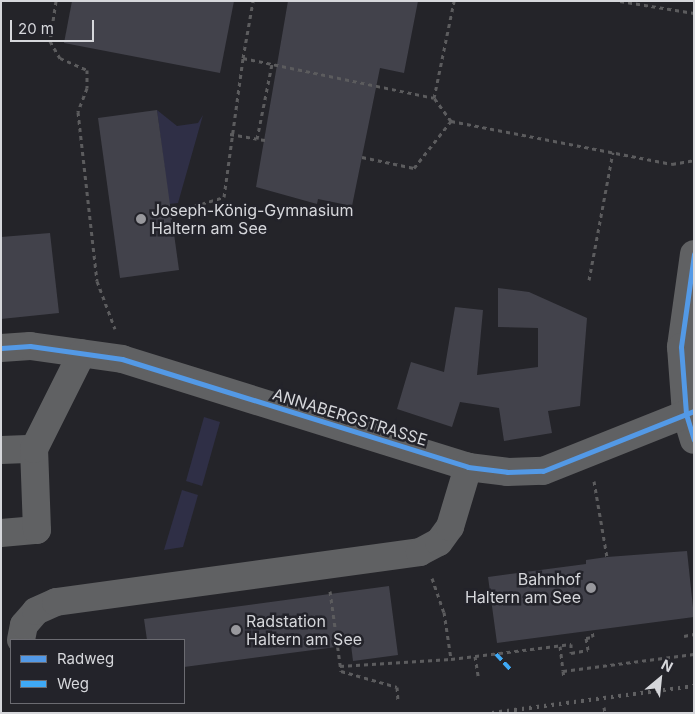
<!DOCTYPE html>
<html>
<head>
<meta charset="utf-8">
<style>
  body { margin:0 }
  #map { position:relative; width:695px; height:714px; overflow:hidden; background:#242429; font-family:Inter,sans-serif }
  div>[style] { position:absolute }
  .green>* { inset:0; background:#2f2f46 }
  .building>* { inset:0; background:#42424b }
  .path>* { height:3px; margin-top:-1.5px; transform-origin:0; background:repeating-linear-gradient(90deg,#5c5c5e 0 4px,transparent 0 8px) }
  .minor>* { height:28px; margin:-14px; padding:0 14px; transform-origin:14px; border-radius:14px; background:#606163 }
  .rail>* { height:4px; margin-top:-2px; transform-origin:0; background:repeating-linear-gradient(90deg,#606062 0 2.5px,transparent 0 7.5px) }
  .quiet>* { height:4px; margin-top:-2px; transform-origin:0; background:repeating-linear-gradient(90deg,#3fa9f5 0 8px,transparent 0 12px) }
  .cycleway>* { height:5px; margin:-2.5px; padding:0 2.5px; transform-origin:2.5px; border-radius:2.5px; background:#5399e6 }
  .dots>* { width:14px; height:14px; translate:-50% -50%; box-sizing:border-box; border:2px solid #23232a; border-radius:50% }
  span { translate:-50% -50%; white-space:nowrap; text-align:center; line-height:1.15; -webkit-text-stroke:5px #23232a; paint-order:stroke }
  .poi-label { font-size:16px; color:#d6d7db }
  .left { translate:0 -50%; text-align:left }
  .right { translate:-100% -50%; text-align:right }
  .street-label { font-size:16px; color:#d6d7db }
  .frame { position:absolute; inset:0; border:2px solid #d6d7db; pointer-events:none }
  .legend { position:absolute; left:10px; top:639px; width:175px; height:65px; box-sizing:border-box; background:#23232a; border:1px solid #6b6b71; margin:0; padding:6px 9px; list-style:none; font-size:15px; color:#d6d7db }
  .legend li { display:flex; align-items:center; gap:10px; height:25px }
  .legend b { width:25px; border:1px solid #6b6b71 }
  .north { position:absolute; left:635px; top:654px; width:50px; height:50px; -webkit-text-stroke:4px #23232a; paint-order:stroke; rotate:28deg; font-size:14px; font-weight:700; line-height:20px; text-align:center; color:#d6d7db }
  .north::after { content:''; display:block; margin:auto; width:18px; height:22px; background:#d6d7db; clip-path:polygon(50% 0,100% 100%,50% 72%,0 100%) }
  .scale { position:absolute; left:10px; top:20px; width:84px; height:22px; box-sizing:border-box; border:2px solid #d6d7db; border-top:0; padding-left:6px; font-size:15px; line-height:18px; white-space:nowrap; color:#d6d7db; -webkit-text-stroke:4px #23232a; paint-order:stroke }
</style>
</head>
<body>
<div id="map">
  <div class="green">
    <div style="clip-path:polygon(157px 110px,177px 126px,198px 123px,203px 115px,178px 203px,169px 204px)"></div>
    <div style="clip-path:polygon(204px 417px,220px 422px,202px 486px,186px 481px)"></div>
    <div style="clip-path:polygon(182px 490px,198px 495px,183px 547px,164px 550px)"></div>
  </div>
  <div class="building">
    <div style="clip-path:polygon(72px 1px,234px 1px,220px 73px,64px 43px)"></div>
    <div style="clip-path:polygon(288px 1px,418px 1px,404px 73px,380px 68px,352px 206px,318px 199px,317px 204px,256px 187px)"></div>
    <div style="clip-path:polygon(157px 110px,179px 270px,120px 278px,98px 118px)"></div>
    <div style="clip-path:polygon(50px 233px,59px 313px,1px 319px,1px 237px)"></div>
    <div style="clip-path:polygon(498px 288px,529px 292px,587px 318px,580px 406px,548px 411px,552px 433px,504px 441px,499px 408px,460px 402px,452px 427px,397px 409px,411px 362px,444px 372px,455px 307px,483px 310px,477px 375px,538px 367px,538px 328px,498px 327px)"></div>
    <div style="clip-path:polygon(687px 551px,694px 617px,497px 643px,488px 577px,586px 564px,586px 560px,607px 557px)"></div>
    <div style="clip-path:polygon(389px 586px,398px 655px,353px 661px,351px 645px,184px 667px,184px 640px,147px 640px,144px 619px)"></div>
  </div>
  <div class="path">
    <div style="left:56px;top:1px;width:40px;rotate:98.5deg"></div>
    <div style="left:50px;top:41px;width:20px;rotate:60deg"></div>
    <div style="left:60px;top:58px;width:30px;rotate:24deg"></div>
    <div style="left:87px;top:70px;width:18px;rotate:90deg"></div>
    <div style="left:87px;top:88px;width:26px;rotate:111deg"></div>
    <div style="left:78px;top:112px;width:170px;rotate:83.6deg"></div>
    <div style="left:97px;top:281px;width:51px;rotate:69.4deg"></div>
    <div style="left:620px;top:1px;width:75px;rotate:9.2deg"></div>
    <div style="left:243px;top:58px;width:58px;rotate:-80deg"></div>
    <div style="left:451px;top:121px;width:29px;rotate:-126deg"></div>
    <div style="left:434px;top:98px;width:99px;rotate:-78.3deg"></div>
    <div style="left:230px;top:134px;width:27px;rotate:10deg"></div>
    <div style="left:265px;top:140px;width:8px;rotate:-173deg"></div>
    <div style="left:257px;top:139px;width:76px;rotate:-78.7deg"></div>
    <div style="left:362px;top:157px;width:53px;rotate:11.9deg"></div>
    <div style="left:414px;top:168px;width:60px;rotate:-51.8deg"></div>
    <div style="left:451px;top:121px;width:225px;rotate:11deg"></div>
    <div style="left:672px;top:164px;width:22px;rotate:-10deg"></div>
    <div style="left:171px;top:213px;width:55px;rotate:-16.8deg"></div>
    <div style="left:224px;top:197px;width:140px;rotate:-82.2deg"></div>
    <div style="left:243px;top:58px;width:195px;rotate:11.8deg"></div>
    <div style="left:589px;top:280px;width:130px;rotate:-79.4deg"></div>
    <div style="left:594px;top:481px;width:77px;rotate:80.3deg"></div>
    <div style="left:432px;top:578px;width:36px;rotate:71deg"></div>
    <div style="left:444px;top:612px;width:48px;rotate:81.5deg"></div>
    <div style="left:451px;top:659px;width:121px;rotate:-7.1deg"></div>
    <div style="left:571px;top:644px;width:9px;rotate:90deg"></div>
    <div style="left:571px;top:653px;width:17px;rotate:-10deg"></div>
    <div style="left:588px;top:650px;width:12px;rotate:-99deg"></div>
    <div style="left:586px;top:638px;width:7px;rotate:-8deg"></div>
    <div style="left:593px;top:637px;width:6px;rotate:-99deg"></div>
    <div style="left:330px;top:591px;width:81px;rotate:82.2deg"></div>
    <div style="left:341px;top:671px;width:58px;rotate:15.9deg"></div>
    <div style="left:397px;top:687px;width:13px;rotate:86deg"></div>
    <div style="left:684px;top:636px;width:10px;rotate:-11deg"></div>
    <div style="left:560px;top:646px;width:25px;rotate:83deg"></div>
    <div style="left:563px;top:671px;width:132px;rotate:-7.4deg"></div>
    <div style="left:475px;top:656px;width:20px;rotate:81deg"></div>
    <div style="left:340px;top:666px;width:111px;rotate:-3.6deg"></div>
    <div style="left:563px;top:671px;width:7px;rotate:82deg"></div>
    <div style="left:604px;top:707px;width:6px;rotate:81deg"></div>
  </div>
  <div class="minor">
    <div style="left:694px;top:254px;width:94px;rotate:98deg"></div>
    <div style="left:681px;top:347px;width:67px;rotate:85.7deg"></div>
    <div style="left:686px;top:414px;width:27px;rotate:73deg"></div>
    <div style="left:1px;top:348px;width:29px;rotate:-4deg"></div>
    <div style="left:30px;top:346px;width:93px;rotate:8deg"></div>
    <div style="left:122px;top:359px;width:362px;rotate:17.3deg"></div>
    <div style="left:468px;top:467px;width:39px;rotate:7deg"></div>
    <div style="left:507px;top:472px;width:36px;rotate:-2deg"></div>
    <div style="left:543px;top:471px;width:162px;rotate:-21.7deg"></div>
    <div style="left:1px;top:450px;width:33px;rotate:-2deg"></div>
    <div style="left:1px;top:533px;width:36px;rotate:-5deg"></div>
    <div style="left:37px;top:530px;width:81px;rotate:-92.1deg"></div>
    <div style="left:34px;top:449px;width:107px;rotate:-63.4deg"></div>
    <div style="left:21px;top:640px;width:15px;rotate:-79deg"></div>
    <div style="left:24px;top:625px;width:18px;rotate:-49deg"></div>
    <div style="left:36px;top:611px;width:22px;rotate:-24deg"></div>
    <div style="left:56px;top:602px;width:367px;rotate:-7.8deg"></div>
    <div style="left:420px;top:552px;width:21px;rotate:-28deg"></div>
    <div style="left:439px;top:542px;width:19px;rotate:-54deg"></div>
    <div style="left:450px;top:527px;width:63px;rotate:-73.3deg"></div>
  </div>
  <div class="rail">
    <div style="left:492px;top:713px;width:204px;rotate:-7.6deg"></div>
  </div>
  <div class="quiet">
    <div style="left:496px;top:654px;width:23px;rotate:47deg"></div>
  </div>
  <div class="cycleway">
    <div style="left:694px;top:254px;width:94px;rotate:98deg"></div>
    <div style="left:681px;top:347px;width:67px;rotate:85.7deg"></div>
    <div style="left:686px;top:414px;width:27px;rotate:73deg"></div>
    <div style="left:1px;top:348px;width:29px;rotate:-4deg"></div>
    <div style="left:30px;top:346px;width:93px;rotate:8deg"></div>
    <div style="left:122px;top:359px;width:362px;rotate:17.3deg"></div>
    <div style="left:468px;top:467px;width:39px;rotate:7deg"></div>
    <div style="left:507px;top:472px;width:36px;rotate:-2deg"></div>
    <div style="left:543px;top:471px;width:162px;rotate:-21.7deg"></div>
  </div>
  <div class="dots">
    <div style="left:141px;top:219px;background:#98989d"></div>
    <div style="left:591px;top:588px;background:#98989d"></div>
    <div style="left:236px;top:630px;background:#98989d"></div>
  </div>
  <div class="poi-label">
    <span class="left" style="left:151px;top:219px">Joseph-König-Gymnasium<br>Haltern am See</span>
    <span class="right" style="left:581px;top:588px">Bahnhof<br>Haltern am See</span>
    <span class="left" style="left:246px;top:630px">Radstation<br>Haltern am See</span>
  </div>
  <div class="street-label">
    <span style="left:350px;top:417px;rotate:17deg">ANNABERGSTRASSE</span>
  </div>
  <div class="frame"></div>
  <ul class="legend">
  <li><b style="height:6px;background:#5399e6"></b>Radweg</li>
  <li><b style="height:6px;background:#3fa9f5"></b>Weg</li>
  </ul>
  <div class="north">N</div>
  <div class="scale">20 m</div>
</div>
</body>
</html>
